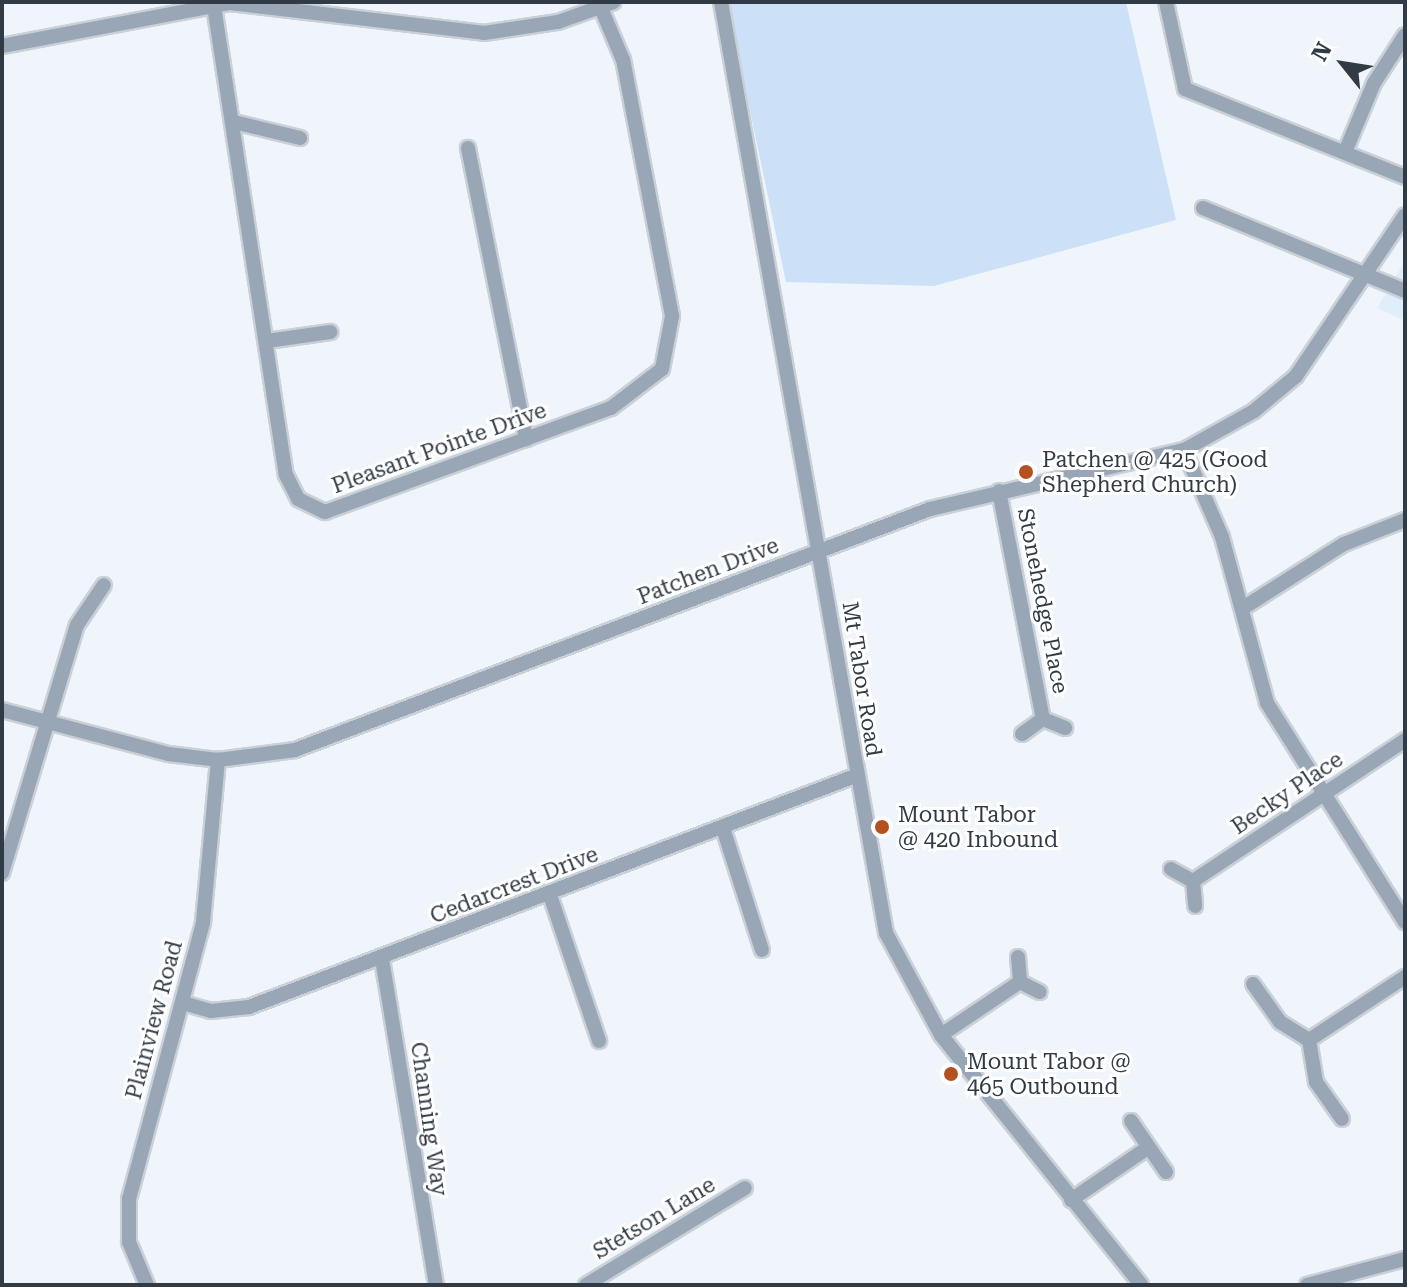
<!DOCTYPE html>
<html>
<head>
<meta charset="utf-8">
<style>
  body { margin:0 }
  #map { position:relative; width:1407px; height:1287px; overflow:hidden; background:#f0f5fb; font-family:"Roboto Serif",serif }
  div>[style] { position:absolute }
  .built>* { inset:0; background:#e0edfa }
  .green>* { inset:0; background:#cce1f7 }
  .roads { filter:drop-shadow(2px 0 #cad0d7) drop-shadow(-2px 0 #cad0d7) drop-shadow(0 2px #cad0d7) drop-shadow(0 -2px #cad0d7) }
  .minor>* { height:14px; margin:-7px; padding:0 7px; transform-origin:7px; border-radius:7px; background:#98a6b6 }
  .dots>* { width:22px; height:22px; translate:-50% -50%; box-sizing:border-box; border:4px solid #fff; border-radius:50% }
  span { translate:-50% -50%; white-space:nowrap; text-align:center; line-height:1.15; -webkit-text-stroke:6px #fff; paint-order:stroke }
  .street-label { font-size:22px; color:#313b46 }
  .poi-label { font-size:22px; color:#313b46 }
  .left { translate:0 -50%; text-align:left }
  .frame { position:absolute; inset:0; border:4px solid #313b46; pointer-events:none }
  .north { position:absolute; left:1303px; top:24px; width:80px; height:80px; -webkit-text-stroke:6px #fff; paint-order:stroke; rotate:300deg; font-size:22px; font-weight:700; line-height:32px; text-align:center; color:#313b46 }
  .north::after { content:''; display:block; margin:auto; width:28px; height:36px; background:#313b46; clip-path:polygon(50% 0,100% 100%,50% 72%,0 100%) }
</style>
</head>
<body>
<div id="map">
  <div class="built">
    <div style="clip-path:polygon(1405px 261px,1405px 321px,1377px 308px)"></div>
  </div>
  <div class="green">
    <div style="clip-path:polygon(727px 2px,1126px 2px,1176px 220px,934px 286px,786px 282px)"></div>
  </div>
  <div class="roads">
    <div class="minor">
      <div style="left:721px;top:2px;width:946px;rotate:79.95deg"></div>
      <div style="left:886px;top:933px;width:116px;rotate:61.7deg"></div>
      <div style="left:941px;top:1035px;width:320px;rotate:51.3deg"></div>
      <div style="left:1166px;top:2px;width:89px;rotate:77.7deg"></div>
      <div style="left:1185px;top:89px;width:237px;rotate:21.8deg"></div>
      <div style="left:214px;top:6px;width:474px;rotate:81.3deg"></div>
      <div style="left:286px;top:475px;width:27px;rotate:63deg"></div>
      <div style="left:298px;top:499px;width:30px;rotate:26deg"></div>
      <div style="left:325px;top:512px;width:304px;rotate:-20deg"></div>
      <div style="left:611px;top:408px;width:64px;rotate:-37.4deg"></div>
      <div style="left:662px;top:369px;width:54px;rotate:-79.3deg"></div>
      <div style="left:672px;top:316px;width:261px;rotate:-100.8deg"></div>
      <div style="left:623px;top:60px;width:56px;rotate:-112.9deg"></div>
      <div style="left:2px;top:46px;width:232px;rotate:-10.7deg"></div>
      <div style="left:230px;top:3px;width:256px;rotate:6.7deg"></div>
      <div style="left:484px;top:33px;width:75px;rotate:-8.5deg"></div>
      <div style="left:558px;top:22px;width:59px;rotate:-19.7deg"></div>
      <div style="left:234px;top:122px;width:68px;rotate:13.6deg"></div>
      <div style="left:468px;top:148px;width:297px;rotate:78.7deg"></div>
      <div style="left:1345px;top:152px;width:75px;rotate:-67.2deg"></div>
      <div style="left:1374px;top:83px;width:57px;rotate:-57.1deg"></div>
      <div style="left:1203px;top:208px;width:218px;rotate:22.3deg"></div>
      <div style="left:267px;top:341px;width:64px;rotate:-8.1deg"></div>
      <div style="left:1184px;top:450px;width:95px;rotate:66.4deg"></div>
      <div style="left:1222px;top:537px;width:172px;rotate:74.8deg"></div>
      <div style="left:1267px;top:703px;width:259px;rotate:57.8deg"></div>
      <div style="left:999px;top:491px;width:232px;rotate:79.1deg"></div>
      <div style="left:1243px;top:608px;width:120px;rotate:-32.4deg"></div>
      <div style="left:1344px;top:544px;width:66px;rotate:-21.5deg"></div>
      <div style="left:2px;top:710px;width:172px;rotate:14.8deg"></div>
      <div style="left:168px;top:754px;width:50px;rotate:6.8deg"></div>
      <div style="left:218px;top:760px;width:78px;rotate:-7.4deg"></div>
      <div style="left:295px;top:750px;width:679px;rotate:-20.78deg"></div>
      <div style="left:930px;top:509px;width:261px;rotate:-13.1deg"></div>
      <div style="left:1184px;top:450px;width:80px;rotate:-29.1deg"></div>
      <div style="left:1254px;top:411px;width:55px;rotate:-39.8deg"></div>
      <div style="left:1296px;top:376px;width:194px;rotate:-55.9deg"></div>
      <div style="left:1022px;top:734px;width:26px;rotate:-36deg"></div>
      <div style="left:1043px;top:719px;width:24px;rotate:22deg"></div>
      <div style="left:723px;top:828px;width:128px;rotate:72.3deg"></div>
      <div style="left:1171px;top:869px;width:25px;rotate:29deg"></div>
      <div style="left:1193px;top:881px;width:25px;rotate:85deg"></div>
      <div style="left:2px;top:873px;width:259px;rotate:-73.2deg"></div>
      <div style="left:77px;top:625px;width:48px;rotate:-56deg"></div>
      <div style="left:1193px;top:881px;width:255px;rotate:-33.6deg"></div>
      <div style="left:550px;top:895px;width:154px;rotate:71.4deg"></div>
      <div style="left:1018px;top:957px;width:25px;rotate:85deg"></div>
      <div style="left:1020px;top:982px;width:22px;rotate:27deg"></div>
      <div style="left:382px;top:959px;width:330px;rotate:80.6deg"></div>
      <div style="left:1253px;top:984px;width:47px;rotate:54.6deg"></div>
      <div style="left:1280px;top:1022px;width:34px;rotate:32deg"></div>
      <div style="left:1309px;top:1040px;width:43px;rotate:80.5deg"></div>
      <div style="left:1316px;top:1082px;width:45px;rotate:54.9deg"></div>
      <div style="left:183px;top:1003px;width:29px;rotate:16deg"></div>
      <div style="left:211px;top:1011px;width:38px;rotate:-6deg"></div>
      <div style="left:249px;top:1007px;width:649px;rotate:-20.87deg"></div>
      <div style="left:941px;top:1035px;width:95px;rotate:-33.9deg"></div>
      <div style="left:1309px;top:1040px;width:115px;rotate:-33.3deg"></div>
      <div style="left:1131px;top:1121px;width:62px;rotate:55.5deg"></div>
      <div style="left:1071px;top:1200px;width:94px;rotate:-34.2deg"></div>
      <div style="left:147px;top:1285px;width:47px;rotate:-112.7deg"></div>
      <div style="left:129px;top:1242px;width:43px;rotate:-90deg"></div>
      <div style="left:129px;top:1199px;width:287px;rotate:-75deg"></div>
      <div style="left:203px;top:922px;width:163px;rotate:-84.7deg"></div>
      <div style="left:586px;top:1285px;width:186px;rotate:-31.4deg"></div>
      <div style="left:1307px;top:1285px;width:101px;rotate:-14.9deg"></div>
    </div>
  </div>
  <div class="dots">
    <div style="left:1026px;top:472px;background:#b55020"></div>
    <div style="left:882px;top:827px;background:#b55020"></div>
    <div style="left:951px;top:1074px;background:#b55020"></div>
  </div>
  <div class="street-label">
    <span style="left:439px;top:448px;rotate:-20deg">Pleasant Pointe Drive</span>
    <span style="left:708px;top:571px;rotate:-21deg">Patchen Drive</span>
    <span style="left:1043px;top:601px;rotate:79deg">Stonehedge Place</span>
    <span style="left:862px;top:679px;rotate:81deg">Mt Tabor Road</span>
    <span style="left:1287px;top:793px;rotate:-34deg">Becky Place</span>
    <span style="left:514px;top:885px;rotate:-21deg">Cedarcrest Drive</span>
    <span style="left:154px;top:1020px;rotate:-75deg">Plainview Road</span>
    <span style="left:429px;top:1119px;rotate:82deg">Channing Way</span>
    <span style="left:654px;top:1218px;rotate:-31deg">Stetson Lane</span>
  </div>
  <div class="poi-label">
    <span class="left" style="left:1042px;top:472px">Patchen @ 425 (Good<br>Shepherd Church)</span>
    <span class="left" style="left:898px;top:827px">Mount Tabor<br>@ 420 Inbound</span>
    <span class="left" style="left:967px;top:1074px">Mount Tabor @<br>465 Outbound</span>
  </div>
  <div class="frame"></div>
  <div class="north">N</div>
</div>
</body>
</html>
